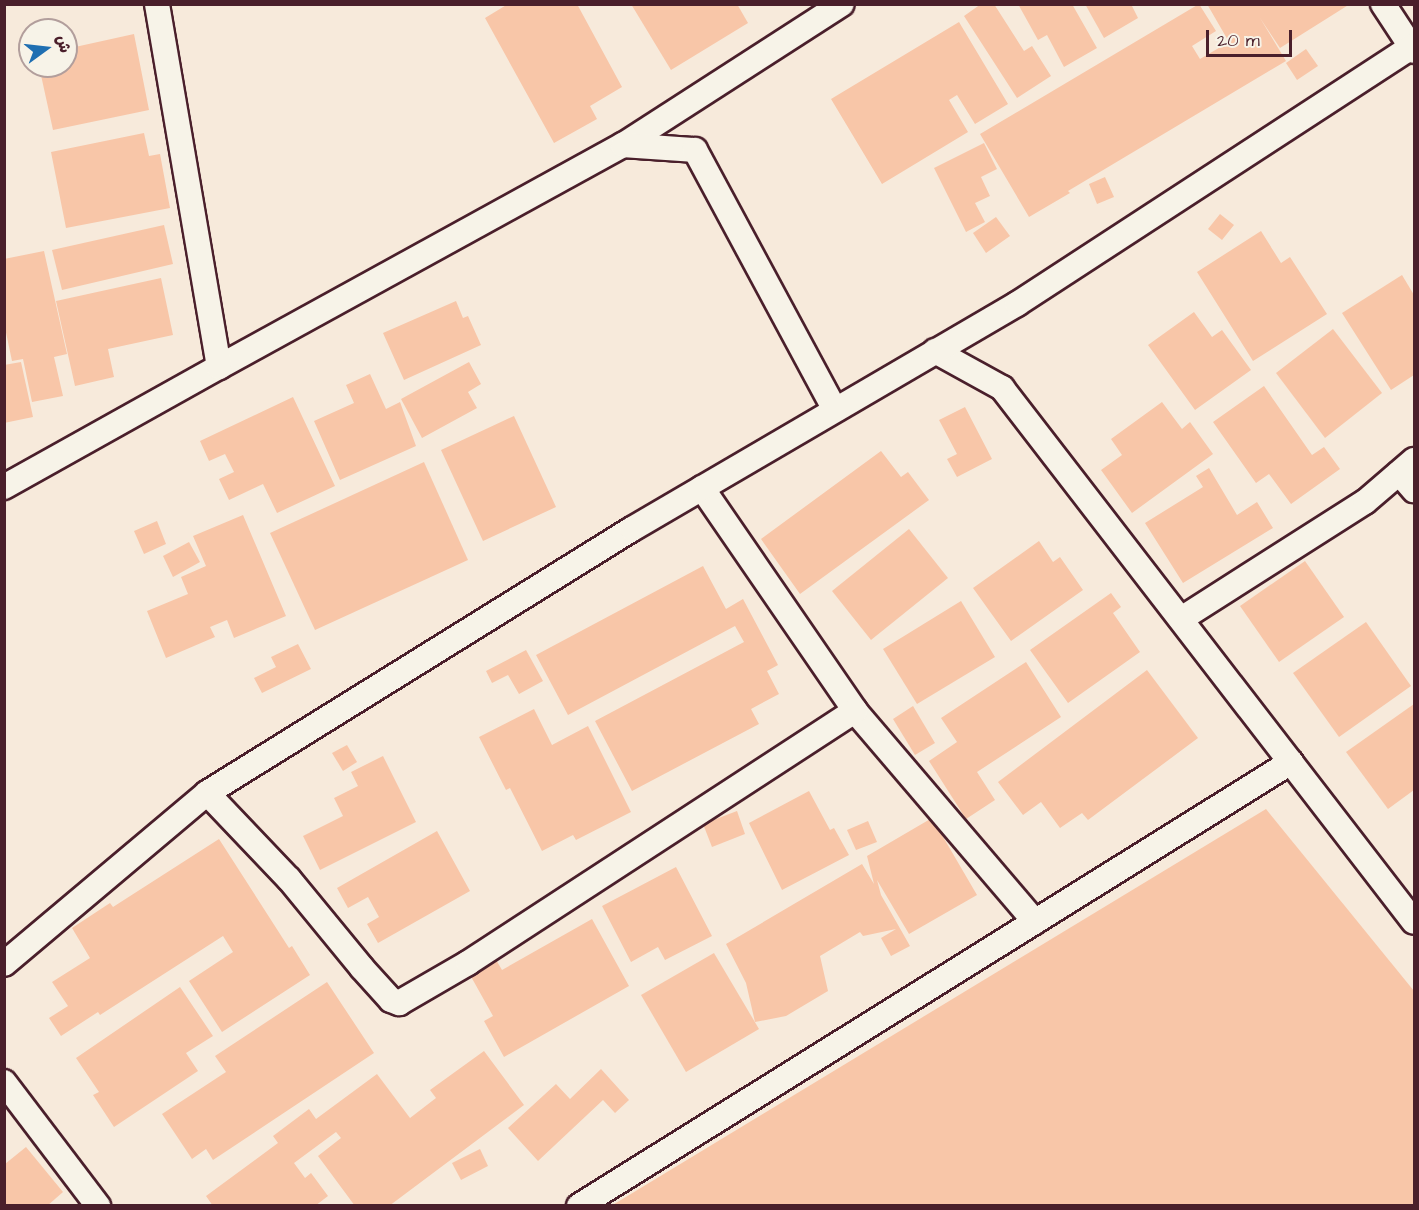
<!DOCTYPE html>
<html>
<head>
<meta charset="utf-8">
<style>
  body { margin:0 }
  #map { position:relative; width:1419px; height:1210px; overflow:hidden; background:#f7eadb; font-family:"Architects Daughter","Playpen Sans Arabic",sans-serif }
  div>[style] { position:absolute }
  .building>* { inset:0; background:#f8c6a8 }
  .roads { filter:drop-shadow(2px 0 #4a1f2b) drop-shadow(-2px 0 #4a1f2b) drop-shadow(0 2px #4a1f2b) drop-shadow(0 -2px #4a1f2b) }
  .minor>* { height:24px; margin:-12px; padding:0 12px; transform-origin:12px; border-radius:12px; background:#f7f3e8 }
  span { translate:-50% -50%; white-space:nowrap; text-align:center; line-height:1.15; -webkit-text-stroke:5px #f7f3e8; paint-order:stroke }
  .frame { position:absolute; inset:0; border:6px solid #4a1f2b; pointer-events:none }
  .north { position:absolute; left:18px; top:18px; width:60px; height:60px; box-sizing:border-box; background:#f7f3e8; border:2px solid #b29e9c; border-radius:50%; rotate:75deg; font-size:16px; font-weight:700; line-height:24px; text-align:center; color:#4a1f2b }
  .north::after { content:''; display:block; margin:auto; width:21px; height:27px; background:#1f6fb2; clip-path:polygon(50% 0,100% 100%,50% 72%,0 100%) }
  .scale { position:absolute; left:1206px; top:30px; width:86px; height:27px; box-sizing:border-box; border:3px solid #4a1f2b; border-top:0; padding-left:8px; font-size:18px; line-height:21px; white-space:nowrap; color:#4a1f2b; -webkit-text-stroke:4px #f7f3e8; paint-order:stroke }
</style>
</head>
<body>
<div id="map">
  <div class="building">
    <div style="clip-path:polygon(508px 4px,577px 4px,622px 87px,590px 106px,597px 119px,554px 143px,485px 18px)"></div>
    <div style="clip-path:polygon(631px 4px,737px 4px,748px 23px,671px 70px)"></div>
    <div style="clip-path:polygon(981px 4px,994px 4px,1024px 51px,1032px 46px,1051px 76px,1017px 98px,964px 16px)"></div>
    <div style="clip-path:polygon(1018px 4px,1072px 4px,1097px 48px,1064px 67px,1047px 35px,1038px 40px)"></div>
    <div style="clip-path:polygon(1085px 4px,1131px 4px,1138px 18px,1104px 38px)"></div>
    <div style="clip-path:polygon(1199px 4px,1216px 31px,1192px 46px,1200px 59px,1229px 42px,1207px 4px,1350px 4px,1280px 48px,1260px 18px,1286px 61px,1068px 191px,1070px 193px,1029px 217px,980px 134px)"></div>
    <div style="clip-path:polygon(959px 22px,1008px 104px,975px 124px,957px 95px,949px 100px,968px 132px,882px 184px,831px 99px)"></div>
    <div style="clip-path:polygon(134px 34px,149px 110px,53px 130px,39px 66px,66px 66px,66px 49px)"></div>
    <div style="clip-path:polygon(1306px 49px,1318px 66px,1297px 80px,1286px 63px)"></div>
    <div style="clip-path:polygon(144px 133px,149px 156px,160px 154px,170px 208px,66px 228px,51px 152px)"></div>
    <div style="clip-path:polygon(984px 143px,997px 169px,981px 177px,990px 196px,975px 203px,985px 222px,966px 232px,934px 168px)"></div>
    <div style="clip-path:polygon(1105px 177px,1114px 197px,1097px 204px,1089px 184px)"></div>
    <div style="clip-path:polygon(1220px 214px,1234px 225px,1222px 240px,1208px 229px)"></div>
    <div style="clip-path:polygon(996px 217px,1010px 236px,986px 253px,973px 233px)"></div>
    <div style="clip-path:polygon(164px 225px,173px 264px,62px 290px,52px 250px)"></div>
    <div style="clip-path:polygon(1261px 231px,1281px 263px,1290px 257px,1327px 314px,1253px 361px,1197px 272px)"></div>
    <div style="clip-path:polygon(44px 251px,67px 354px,54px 357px,63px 396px,32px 402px,23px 359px,12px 361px,4px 323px,4px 259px)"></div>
    <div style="clip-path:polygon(1402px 275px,1414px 295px,1414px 375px,1391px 390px,1342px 313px)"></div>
    <div style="clip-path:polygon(161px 278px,173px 335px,108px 349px,114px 377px,75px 386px,56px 301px)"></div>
    <div style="clip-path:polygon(456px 301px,463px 318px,468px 316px,481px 345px,404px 380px,383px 333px)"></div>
    <div style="clip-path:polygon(1194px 312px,1212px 337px,1222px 330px,1251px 370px,1195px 410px,1148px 345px)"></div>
    <div style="clip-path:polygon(1333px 329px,1382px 393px,1325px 438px,1276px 373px)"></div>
    <div style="clip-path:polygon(21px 362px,33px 417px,4px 423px,4px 365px)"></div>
    <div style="clip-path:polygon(469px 362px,481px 384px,468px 392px,477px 408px,422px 438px,401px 399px)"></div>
    <div style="clip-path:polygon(370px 374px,386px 409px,400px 402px,416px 446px,340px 480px,314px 421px,354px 403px,346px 385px)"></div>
    <div style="clip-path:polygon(1264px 386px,1312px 455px,1324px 447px,1340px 469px,1291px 504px,1269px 474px,1256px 483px,1213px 422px)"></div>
    <div style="clip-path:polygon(293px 397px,335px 486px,277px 513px,263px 484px,229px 500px,219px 479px,234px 472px,225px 454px,209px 461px,200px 441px)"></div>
    <div style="clip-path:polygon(1162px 402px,1182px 429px,1190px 422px,1213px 454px,1132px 513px,1101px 470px,1122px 455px,1111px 439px)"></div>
    <div style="clip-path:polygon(965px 407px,992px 459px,957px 477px,947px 459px,957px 454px,939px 420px)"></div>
    <div style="clip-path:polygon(514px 416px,556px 507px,483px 541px,441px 450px)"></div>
    <div style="clip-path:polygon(881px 451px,901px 477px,908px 472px,929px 500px,800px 594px,761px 539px)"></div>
    <div style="clip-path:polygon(424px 462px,468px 560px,315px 630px,270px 533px)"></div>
    <div style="clip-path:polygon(1209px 468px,1237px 515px,1257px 502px,1273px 528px,1183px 583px,1145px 523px,1203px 487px,1196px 476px)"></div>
    <div style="clip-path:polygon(243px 515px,286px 616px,234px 638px,227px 620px,210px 627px,215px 637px,166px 658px,147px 611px,188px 594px,181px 577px,206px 566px,193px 536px)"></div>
    <div style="clip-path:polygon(157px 521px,166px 544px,144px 554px,134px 531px)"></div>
    <div style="clip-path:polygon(909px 529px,948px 578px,871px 640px,832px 591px)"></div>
    <div style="clip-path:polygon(1039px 541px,1053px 562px,1060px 557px,1083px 590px,1011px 641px,973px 588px)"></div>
    <div style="clip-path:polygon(189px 542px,200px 562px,173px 577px,163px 556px)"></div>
    <div style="clip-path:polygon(1305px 561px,1344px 617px,1279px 662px,1240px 606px)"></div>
    <div style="clip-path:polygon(703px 566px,726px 609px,743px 599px,778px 665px,767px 671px,779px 694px,751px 709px,759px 724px,632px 791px,595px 721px,744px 642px,735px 626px,568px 715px,536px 655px)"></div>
    <div style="clip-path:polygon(1111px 593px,1121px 607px,1113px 613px,1140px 652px,1068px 703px,1030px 650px)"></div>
    <div style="clip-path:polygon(961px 601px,995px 657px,917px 704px,883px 649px)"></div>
    <div style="clip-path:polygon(1366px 622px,1411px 686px,1339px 737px,1293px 673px)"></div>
    <div style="clip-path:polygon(298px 644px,311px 669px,262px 693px,254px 678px,276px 667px,271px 657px)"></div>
    <div style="clip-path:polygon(526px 650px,543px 681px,519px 694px,508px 675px,492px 683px,486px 671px)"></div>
    <div style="clip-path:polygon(1026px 662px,1061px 717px,977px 772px,995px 800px,966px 819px,929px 761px,957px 742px,941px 718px)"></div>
    <div style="clip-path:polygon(1147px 670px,1198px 738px,1088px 820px,1082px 813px,1060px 828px,1041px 802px,1023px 815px,998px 782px)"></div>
    <div style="clip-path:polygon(1414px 704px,1414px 790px,1388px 809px,1346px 752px)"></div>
    <div style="clip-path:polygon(913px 706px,935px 743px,915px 755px,893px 719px)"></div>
    <div style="clip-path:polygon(534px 709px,552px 745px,588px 726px,631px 812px,576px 840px,573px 835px,542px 851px,510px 788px,506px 790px,479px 737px)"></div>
    <div style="clip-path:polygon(347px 745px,357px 762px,343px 771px,332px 753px)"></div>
    <div style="clip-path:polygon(383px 756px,416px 822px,320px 870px,303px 836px,343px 816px,334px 798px,358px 786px,351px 772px)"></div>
    <div style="clip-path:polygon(809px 791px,830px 830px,834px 828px,849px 855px,782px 890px,749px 823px)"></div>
    <div style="clip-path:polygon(1266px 809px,1414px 991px,1414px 1206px,611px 1206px)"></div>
    <div style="clip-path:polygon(737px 811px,745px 834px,712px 847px,703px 824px)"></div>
    <div style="clip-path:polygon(932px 818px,977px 895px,909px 934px,877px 880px,881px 895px,910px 946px,891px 956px,881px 938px,896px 929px,863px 936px,860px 932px,820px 956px,828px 991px,786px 1016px,755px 1022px,746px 983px,726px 944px,862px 864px,874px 884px,867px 856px)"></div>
    <div style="clip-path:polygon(868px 821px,877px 842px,856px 850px,847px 830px)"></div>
    <div style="clip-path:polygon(437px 831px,470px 891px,378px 943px,367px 924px,379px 917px,368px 897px,348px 908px,337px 888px)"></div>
    <div style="clip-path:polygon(219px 839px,289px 948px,292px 946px,310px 975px,222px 1032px,189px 981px,233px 952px,223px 936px,100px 1015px,98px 1012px,61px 1036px,49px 1018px,68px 1006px,52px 982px,90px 958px,72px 928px,110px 903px,113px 907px)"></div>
    <div style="clip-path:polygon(676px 867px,712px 936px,665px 960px,658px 947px,631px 962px,602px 906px)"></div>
    <div style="clip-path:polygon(592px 919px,629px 986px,504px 1057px,484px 1021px,493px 1016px,469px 973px,495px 958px,502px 970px)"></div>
    <div style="clip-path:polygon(714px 953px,759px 1029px,686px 1072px,641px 995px)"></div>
    <div style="clip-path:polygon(327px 982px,374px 1053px,213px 1160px,206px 1149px,192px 1159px,162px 1114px,226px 1072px,215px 1056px)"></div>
    <div style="clip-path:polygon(180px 987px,213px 1036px,186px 1053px,198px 1071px,114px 1127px,93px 1095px,99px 1092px,76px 1058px)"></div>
    <div style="clip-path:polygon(484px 1051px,524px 1105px,389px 1206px,355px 1206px,318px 1156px,341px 1138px,336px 1132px,294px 1163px,305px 1178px,311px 1173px,328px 1196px,315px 1206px,213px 1206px,206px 1196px,278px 1143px,273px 1136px,309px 1109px,316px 1119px,377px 1074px,410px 1118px,436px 1098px,430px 1090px)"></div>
    <div style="clip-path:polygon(601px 1069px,629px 1100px,615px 1113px,603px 1100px,538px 1161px,508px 1128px,556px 1084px,570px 1099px)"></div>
    <div style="clip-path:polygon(26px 1147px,63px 1192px,47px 1206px,5px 1206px,5px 1164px)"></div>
    <div style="clip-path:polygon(480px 1149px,488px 1166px,461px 1180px,452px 1163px)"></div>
  </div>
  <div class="roads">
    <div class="minor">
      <div style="left:1383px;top:4px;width:56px;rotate:56.6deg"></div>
      <div style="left:623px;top:145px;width:260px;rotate:-32.8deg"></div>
      <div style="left:935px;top:351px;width:77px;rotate:28.9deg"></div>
      <div style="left:1002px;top:388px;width:674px;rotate:52.35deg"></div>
      <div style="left:219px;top:367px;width:461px;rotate:-28.8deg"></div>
      <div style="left:623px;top:145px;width:72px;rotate:4deg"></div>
      <div style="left:695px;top:150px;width:295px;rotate:61.7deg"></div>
      <div style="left:1399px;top:473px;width:23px;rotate:49deg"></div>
      <div style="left:4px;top:487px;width:246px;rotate:-29.2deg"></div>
      <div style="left:219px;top:367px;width:368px;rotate:-99.7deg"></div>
      <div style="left:702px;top:488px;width:270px;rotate:55.5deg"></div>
      <div style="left:855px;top:711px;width:277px;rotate:49.5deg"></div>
      <div style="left:1181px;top:619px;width:218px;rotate:-32.5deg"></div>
      <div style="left:1365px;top:502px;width:65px;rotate:-40.6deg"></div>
      <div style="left:207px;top:793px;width:119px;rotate:46.4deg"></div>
      <div style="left:289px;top:879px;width:115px;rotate:50.6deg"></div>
      <div style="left:362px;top:968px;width:43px;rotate:47.8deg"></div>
      <div style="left:391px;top:1000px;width:9px;rotate:21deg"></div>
      <div style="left:399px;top:1003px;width:80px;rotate:-30.1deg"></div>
      <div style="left:468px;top:963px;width:462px;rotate:-33.1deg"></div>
      <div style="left:4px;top:964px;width:265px;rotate:-40.1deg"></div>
      <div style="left:207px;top:793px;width:500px;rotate:-31.85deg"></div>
      <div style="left:632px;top:529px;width:446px;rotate:-30.3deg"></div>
      <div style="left:1017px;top:304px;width:474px;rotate:-33.1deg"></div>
      <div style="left:4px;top:1082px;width:156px;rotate:52.8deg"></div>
      <div style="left:579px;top:1206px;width:839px;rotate:-31.95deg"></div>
    </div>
  </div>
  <div class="frame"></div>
  <div class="north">ش</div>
  <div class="scale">20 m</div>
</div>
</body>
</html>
